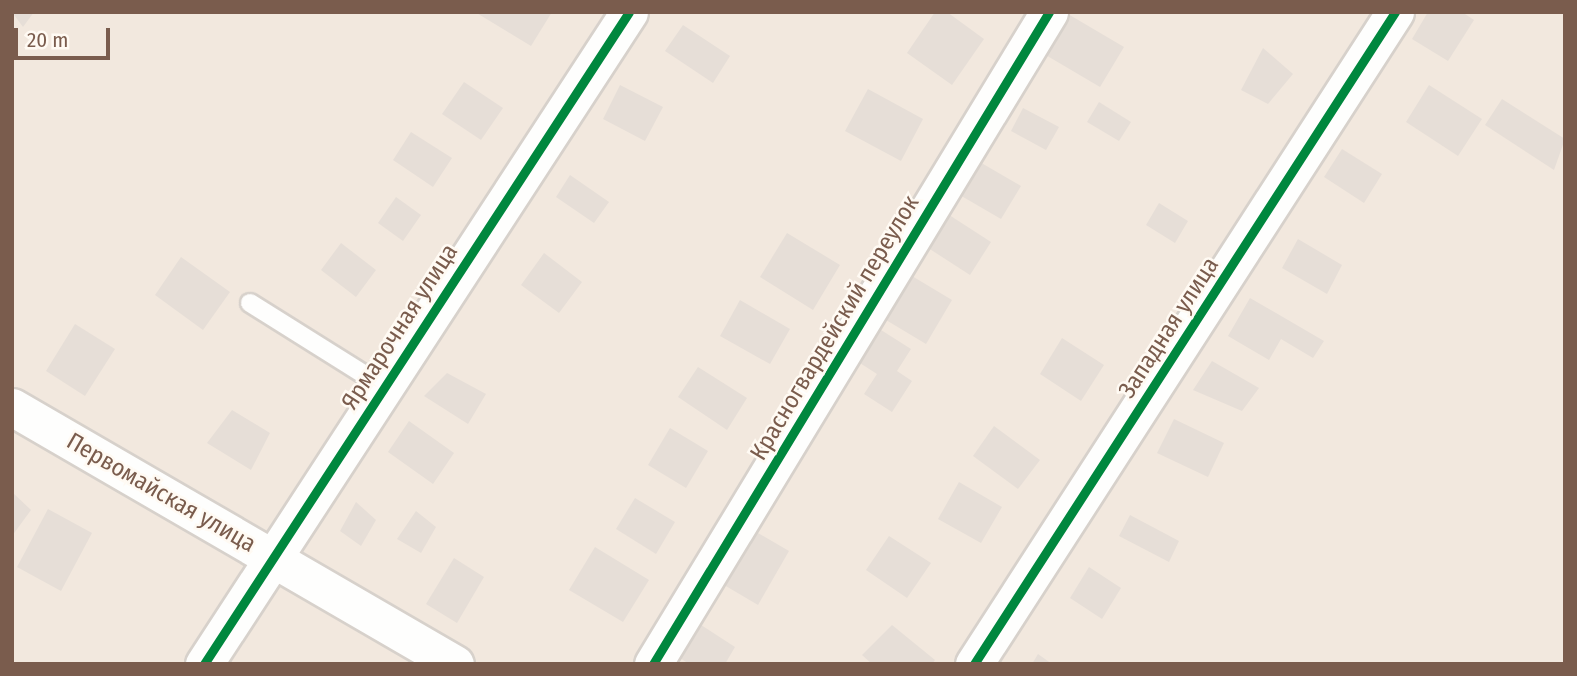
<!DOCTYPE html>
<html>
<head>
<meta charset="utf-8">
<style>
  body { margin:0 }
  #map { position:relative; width:1577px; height:676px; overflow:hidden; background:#f9f5f0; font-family:"Fira Sans Condensed",sans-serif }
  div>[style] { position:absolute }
  .residential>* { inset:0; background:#f2e8de }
  .building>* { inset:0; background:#e6ded7 }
  .roads { filter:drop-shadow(2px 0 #d7d1cb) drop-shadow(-2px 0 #d7d1cb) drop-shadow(0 2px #d7d1cb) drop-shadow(0 -2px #d7d1cb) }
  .service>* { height:18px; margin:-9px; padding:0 9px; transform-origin:9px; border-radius:9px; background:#fefefd }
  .minor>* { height:37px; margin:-18.5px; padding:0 18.5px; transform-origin:18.5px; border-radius:18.5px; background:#fefefd }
  .cycleway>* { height:9px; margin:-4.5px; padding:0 4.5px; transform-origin:4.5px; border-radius:4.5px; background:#00873e }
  span { translate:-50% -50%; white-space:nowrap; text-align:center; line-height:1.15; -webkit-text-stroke:5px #fffaf3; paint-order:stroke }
  .street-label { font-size:24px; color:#7a5c4d }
  .frame { position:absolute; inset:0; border:14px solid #7a5c4d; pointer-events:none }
  .scale { position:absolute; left:14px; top:28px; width:96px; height:32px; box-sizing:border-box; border:4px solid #7a5c4d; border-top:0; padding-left:9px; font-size:21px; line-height:24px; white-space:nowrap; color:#7a5c4d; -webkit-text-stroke:5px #fffaf3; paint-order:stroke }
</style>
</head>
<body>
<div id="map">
  <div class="residential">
    <div style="clip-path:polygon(12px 12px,1565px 12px,1565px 664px,12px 664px)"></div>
  </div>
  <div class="building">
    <div style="clip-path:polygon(12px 12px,34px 12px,23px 27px)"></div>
    <div style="clip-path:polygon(475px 12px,552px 12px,531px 46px)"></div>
    <div style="clip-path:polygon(935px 12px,947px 12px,984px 39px,952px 85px,907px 53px)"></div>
    <div style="clip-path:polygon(1428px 12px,1462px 12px,1474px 20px,1448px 61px,1412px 39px)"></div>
    <div style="clip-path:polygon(1068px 14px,1124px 47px,1100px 87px,1044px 54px)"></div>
    <div style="clip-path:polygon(683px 25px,730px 56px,713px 83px,665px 51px)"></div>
    <div style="clip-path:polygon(1263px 48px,1293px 74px,1268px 104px,1241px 90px)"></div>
    <div style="clip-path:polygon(464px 82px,503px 108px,481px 140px,442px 114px)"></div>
    <div style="clip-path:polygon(620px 85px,663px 107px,645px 141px,603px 119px)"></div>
    <div style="clip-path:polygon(1429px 85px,1482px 119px,1458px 156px,1406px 122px)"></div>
    <div style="clip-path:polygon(868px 89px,923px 119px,901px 161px,845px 131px)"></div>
    <div style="clip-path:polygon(1502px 99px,1565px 139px,1554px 170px,1485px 125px)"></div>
    <div style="clip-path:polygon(1099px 102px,1131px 122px,1119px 141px,1087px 122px)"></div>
    <div style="clip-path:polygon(1023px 108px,1059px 127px,1046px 150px,1011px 131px)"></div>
    <div style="clip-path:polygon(411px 132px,452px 158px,433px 187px,393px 160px)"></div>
    <div style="clip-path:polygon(1342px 149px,1382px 174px,1364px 203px,1324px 177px)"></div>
    <div style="clip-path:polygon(978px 161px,1021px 186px,1001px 219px,958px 194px)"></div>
    <div style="clip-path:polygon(570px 175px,609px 202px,594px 223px,556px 197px)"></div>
    <div style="clip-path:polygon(396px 197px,421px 215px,403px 241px,378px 223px)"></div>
    <div style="clip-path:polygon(1159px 203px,1188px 221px,1175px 243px,1146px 225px)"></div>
    <div style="clip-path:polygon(943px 211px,991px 242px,970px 275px,922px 244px)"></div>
    <div style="clip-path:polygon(787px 233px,840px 265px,813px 310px,760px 277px)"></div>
    <div style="clip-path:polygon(1298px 239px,1342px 265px,1327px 294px,1282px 268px)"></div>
    <div style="clip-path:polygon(341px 243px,376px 270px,356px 297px,321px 270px)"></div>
    <div style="clip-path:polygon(544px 253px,582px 282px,559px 313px,521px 285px)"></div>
    <div style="clip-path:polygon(181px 257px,230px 292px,203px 330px,155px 295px)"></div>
    <div style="clip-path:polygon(897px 267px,952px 300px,926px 344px,871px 311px)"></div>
    <div style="clip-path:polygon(1250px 298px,1324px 341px,1313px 358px,1281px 339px,1269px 360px,1228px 336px)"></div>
    <div style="clip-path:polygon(740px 300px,790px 329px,770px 364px,720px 336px)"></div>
    <div style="clip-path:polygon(870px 323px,911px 349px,897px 371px,912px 381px,892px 412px,864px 394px,877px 374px,849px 356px)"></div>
    <div style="clip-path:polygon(75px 324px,115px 349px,85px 396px,46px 371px)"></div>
    <div style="clip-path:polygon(1062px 338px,1104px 365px,1081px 401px,1040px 374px)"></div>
    <div style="clip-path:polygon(1212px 361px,1259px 388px,1242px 411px,1193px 390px)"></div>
    <div style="clip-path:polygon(698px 367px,747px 398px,727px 430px,678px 397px)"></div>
    <div style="clip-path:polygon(447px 373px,486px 394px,468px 424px,424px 396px)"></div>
    <div style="clip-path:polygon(232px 410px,270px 433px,251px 470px,207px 443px)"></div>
    <div style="clip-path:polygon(1174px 419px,1224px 443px,1208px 477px,1157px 453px)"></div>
    <div style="clip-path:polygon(409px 421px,454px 453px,433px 484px,388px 452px)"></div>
    <div style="clip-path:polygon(994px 426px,1040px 460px,1018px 489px,973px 456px)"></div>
    <div style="clip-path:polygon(670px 428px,708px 451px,686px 488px,648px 465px)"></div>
    <div style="clip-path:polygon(959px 482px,1002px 507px,981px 543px,938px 519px)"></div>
    <div style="clip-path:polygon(12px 492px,31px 510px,12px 536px)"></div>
    <div style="clip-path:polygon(635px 498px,675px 522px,656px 554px,616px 529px)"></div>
    <div style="clip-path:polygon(356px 502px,376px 520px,361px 546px,340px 531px)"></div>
    <div style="clip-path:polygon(48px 509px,92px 533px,61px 591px,17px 567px)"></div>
    <div style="clip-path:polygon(416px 511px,436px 527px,421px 553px,397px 539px)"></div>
    <div style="clip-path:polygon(1130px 515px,1179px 541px,1169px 562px,1119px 536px)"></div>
    <div style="clip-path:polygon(751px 529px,789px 551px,758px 605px,719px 582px)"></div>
    <div style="clip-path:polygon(889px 536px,931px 563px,907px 598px,866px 570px)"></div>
    <div style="clip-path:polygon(595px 547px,649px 580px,623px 622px,569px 590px)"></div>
    <div style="clip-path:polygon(454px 558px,484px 577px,457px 623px,426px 604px)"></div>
    <div style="clip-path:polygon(1089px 567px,1121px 588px,1102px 619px,1070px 598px)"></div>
    <div style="clip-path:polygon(698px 623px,735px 647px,725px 664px,689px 664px,677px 656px)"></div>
    <div style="clip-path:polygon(892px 625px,935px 660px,932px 664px,872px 664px,862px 655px)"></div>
    <div style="clip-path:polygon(1038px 654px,1052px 664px,1032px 664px)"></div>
  </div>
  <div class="roads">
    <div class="service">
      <div style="left:250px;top:303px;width:158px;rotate:32.1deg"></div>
    </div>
    <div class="minor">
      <div style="left:12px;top:407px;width:512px;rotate:30.12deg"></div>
      <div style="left:204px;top:664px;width:778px;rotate:-56.9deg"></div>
      <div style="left:653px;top:664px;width:763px;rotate:-58.73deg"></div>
      <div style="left:974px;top:664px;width:776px;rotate:-57.15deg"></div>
    </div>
  </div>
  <div class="cycleway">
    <div style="left:204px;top:664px;width:778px;rotate:-56.9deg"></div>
    <div style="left:653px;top:664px;width:763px;rotate:-58.73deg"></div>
    <div style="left:974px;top:664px;width:776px;rotate:-57.15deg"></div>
  </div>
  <div class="street-label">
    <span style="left:400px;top:327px;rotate:-57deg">Ярмарочная улица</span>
    <span style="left:835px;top:328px;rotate:-59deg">Красногвардейский переулок</span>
    <span style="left:1169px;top:328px;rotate:-57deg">Западная улица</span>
    <span style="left:161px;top:493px;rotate:30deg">Первомайская улица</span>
  </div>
  <div class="frame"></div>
  <div class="scale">20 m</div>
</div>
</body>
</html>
